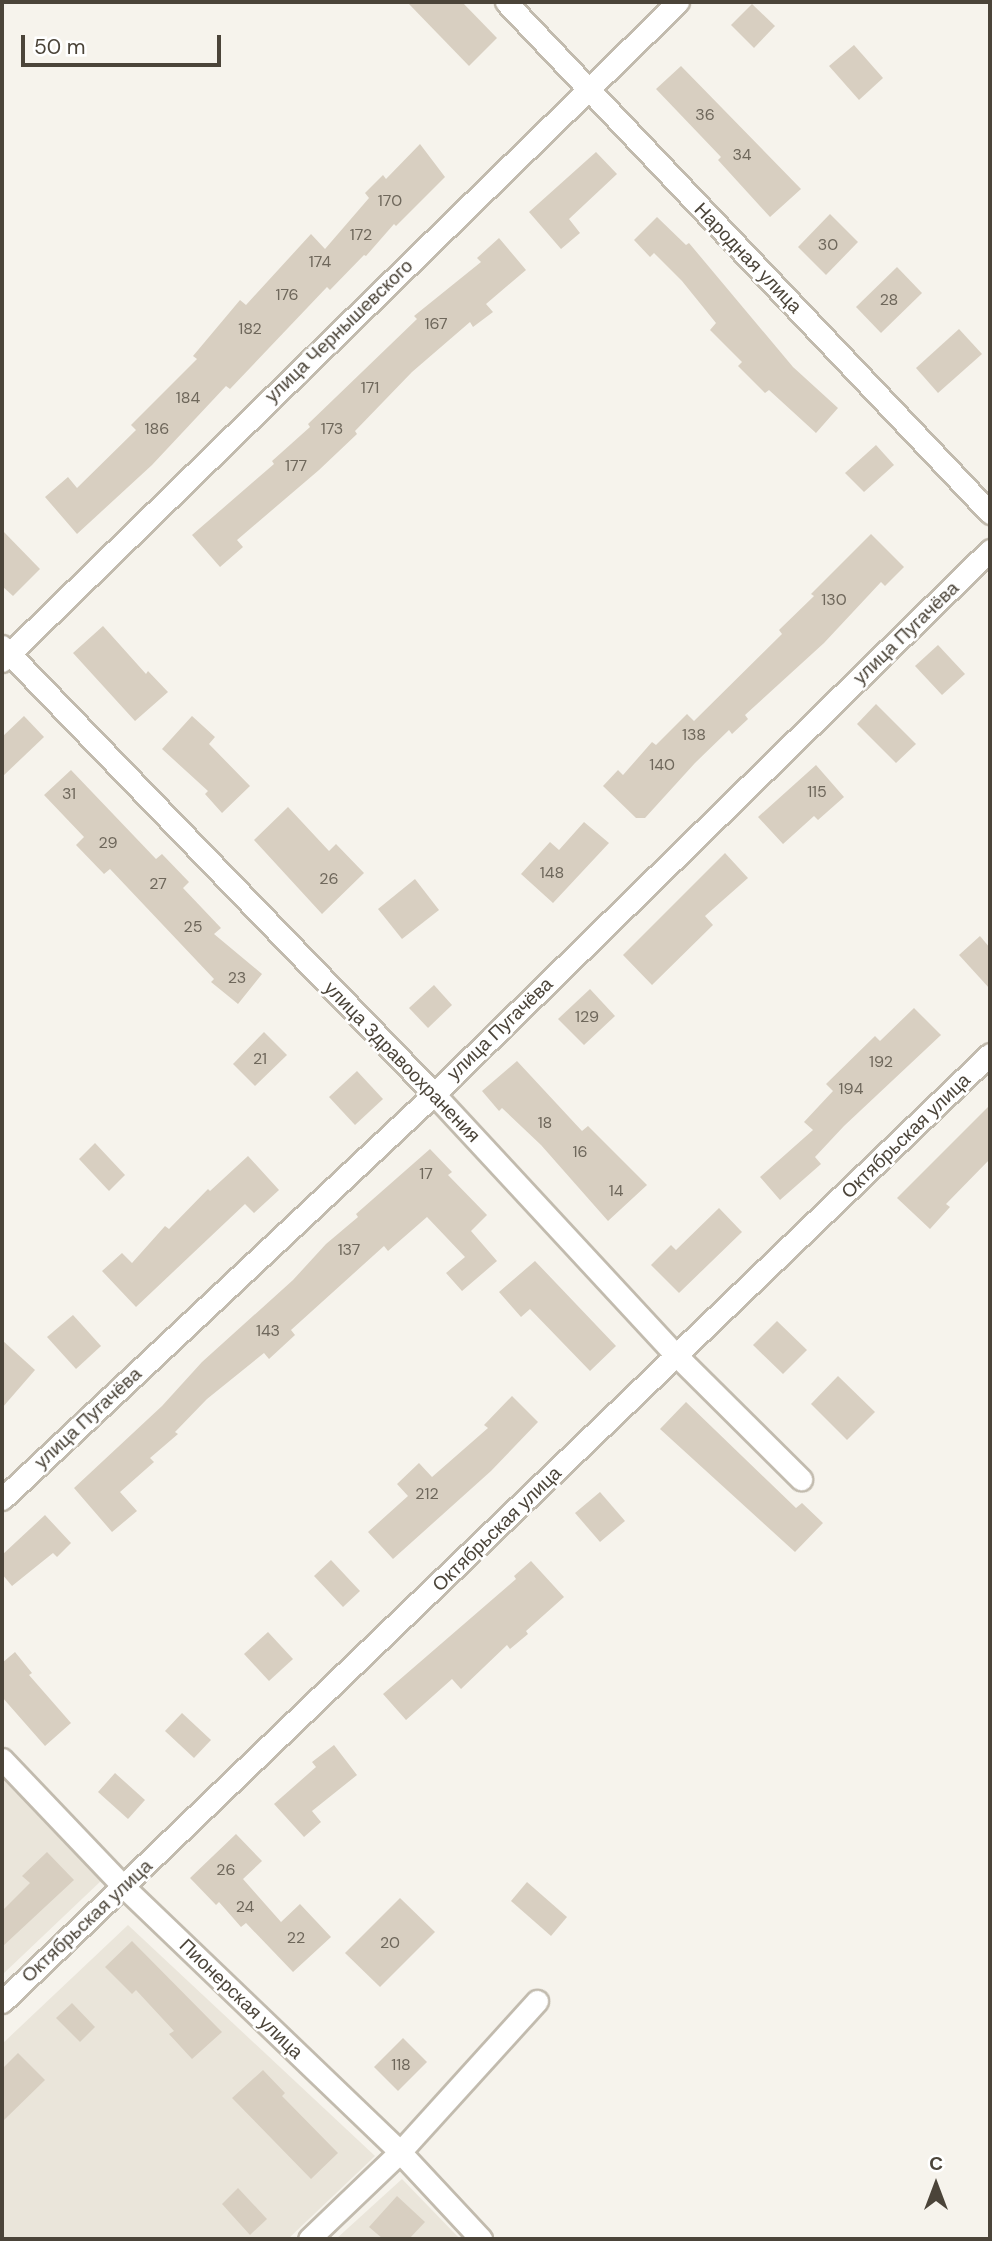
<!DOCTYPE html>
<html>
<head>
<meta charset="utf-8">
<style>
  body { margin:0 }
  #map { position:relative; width:992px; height:2241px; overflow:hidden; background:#f6f3ec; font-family:"DM Sans",sans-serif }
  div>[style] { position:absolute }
  .residential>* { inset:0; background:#eae5da }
  .building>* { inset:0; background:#d8cfc1 }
  .roads { filter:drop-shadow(2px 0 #c2bbae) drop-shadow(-2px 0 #c2bbae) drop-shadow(0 2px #c2bbae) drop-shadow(0 -2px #c2bbae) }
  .street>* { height:21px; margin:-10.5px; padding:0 10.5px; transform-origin:10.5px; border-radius:10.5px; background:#fff }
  span { translate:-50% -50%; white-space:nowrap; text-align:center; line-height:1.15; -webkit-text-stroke:5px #fff; paint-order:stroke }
  .number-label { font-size:16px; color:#6e675b }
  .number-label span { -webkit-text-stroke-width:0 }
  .street-label { font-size:19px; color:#4b4439 }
  .frame { position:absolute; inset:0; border:4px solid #4b4439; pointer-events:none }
  .north { position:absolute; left:901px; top:2150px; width:70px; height:70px; -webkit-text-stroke:5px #fff; paint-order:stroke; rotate:0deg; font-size:19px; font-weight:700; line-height:28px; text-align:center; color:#4b4439 }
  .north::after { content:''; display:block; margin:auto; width:24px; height:32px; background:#4b4439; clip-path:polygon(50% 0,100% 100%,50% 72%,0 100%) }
  .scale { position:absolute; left:21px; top:35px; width:200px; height:32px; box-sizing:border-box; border:4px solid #4b4439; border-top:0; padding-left:9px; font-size:21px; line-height:24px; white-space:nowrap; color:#4b4439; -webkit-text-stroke:5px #fff; paint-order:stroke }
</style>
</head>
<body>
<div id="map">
  <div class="residential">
    <div style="clip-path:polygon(2px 1778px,103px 1879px,2px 1975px)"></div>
    <div style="clip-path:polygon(128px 1925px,375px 2156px,288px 2239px,2px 2239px,2px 2044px)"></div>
    <div style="clip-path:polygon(402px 2179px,460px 2239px,336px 2239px)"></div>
  </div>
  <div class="building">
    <div style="clip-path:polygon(407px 2px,462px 2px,497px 38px,469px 66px)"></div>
    <div style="clip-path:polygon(752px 4px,775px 26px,754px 48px,731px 25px)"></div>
    <div style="clip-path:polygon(854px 45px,883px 78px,859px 100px,829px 66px)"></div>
    <div style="clip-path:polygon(681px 66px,801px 189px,770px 217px,718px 160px,721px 157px,656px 89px)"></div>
    <div style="clip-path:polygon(420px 144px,445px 177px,396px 226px,394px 224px,366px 256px,364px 255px,330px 290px,327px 287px,230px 389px,226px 386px,152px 465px,77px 534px,45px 497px,68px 477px,77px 488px,136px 430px,131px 425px,197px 359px,193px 356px,240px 300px,246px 305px,311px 234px,325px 249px,369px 198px,365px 193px,383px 175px,386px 179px)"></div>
    <div style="clip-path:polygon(596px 152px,617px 174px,569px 219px,580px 233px,561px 249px,529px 212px)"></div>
    <div style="clip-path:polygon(830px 214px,858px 242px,826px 275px,798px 247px)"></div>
    <div style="clip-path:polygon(657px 217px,686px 245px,689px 243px,793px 367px,838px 408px,816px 433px,769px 390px,765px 393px,738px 366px,742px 362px,710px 330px,716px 323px,682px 281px,654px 253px,650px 257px,634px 240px)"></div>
    <div style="clip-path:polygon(499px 238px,526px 270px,486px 304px,493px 312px,473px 327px,470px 322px,412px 372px,355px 431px,357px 434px,319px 470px,237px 540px,243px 547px,220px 567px,192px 535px,274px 464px,272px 461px,310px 427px,308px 424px,417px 319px,414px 316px,481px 262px,477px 258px)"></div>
    <div style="clip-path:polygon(897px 267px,922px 293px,881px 333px,856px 307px)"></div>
    <div style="clip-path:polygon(959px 329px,982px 354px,938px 393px,916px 368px)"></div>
    <div style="clip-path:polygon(876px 445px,894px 465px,864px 492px,845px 473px)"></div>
    <div style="clip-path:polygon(2px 530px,40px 569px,13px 596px,2px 586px)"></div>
    <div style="clip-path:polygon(871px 534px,904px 567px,885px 586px,881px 582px,824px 643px,745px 715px,748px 719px,732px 734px,729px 730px,695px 763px,645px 818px,636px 818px,603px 786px,618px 770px,623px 775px,652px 742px,656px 745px,687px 714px,694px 721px,782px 634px,779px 630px,814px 596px,811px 594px)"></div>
    <div style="clip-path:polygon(103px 626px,146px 674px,148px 671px,168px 692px,135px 721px,73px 653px)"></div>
    <div style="clip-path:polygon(938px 645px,965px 674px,942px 695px,915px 666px)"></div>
    <div style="clip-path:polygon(876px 704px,916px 744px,896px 763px,857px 724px)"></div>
    <div style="clip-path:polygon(24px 716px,44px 737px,2px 777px,2px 737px)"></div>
    <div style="clip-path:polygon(192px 716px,215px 737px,209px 744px,250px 786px,222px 813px,205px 794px,208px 791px,162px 749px)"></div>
    <div style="clip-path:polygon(816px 765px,844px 797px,818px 820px,814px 816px,783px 844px,758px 817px)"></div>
    <div style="clip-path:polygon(71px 770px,156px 859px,162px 854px,189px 882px,183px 888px,221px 928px,214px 934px,262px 974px,238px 1004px,211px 982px,214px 979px,110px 869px,104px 874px,76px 845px,84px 837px,44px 795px)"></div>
    <div style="clip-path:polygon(288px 807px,329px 851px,336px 844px,364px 873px,322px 914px,254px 840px)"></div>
    <div style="clip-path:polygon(584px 822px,609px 843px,553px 903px,521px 874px,550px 842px,559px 850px)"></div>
    <div style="clip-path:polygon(725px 853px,748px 878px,705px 916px,713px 925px,652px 985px,623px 955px)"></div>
    <div style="clip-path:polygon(415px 879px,439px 910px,402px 939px,378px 909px)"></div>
    <div style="clip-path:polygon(980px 936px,990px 948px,990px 989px,959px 955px)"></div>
    <div style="clip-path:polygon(434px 985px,452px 1005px,428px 1028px,409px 1008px)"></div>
    <div style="clip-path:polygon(590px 989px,615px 1016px,584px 1045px,558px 1019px)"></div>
    <div style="clip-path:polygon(914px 1008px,941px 1035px,844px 1126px,815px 1157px,821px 1164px,780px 1200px,760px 1177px,813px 1130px,804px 1122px,833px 1091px,826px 1084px,875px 1036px,880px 1041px)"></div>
    <div style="clip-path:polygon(264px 1032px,287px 1055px,255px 1086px,233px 1064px)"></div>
    <div style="clip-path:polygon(517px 1061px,582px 1131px,588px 1126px,647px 1185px,608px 1221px,541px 1145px,502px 1108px,499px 1111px,482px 1091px)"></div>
    <div style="clip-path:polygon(357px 1071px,383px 1099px,355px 1125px,329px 1097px)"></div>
    <div style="clip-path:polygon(990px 1105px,990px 1159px,946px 1204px,950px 1207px,930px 1229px,897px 1198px)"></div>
    <div style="clip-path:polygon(95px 1143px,125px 1175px,109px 1191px,79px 1159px)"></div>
    <div style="clip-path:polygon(430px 1149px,452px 1172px,448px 1175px,487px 1215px,471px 1231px,497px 1261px,462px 1291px,446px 1273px,465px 1257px,427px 1217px,388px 1251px,384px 1246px,291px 1330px,295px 1335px,269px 1359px,264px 1353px,207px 1399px,175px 1432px,178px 1434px,150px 1458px,154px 1462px,120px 1492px,137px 1511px,112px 1532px,74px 1488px,162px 1406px,202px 1362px,293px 1280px,326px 1244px,358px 1217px,356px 1214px)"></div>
    <div style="clip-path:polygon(248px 1156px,279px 1190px,254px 1213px,245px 1204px,136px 1307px,102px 1271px,122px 1253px,132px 1263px,165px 1226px,169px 1229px,208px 1189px,210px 1191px)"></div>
    <div style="clip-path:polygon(719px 1208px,742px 1232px,679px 1293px,651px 1265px,671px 1245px,676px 1250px)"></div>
    <div style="clip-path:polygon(535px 1261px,616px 1346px,590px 1371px,530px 1309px,521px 1317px,499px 1292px)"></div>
    <div style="clip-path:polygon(73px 1315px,101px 1346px,76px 1369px,47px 1337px)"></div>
    <div style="clip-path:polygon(777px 1321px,807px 1350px,783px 1374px,753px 1345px)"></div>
    <div style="clip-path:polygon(2px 1340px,35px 1370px,2px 1408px)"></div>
    <div style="clip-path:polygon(838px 1376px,875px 1412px,847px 1440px,811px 1404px)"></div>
    <div style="clip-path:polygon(512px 1396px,538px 1422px,491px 1471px,393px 1559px,368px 1532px,408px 1496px,397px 1484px,419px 1463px,432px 1477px,488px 1428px,484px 1425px)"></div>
    <div style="clip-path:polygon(686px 1402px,796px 1508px,802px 1503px,823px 1523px,795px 1552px,660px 1429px)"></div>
    <div style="clip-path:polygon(600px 1492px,625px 1521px,600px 1542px,575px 1513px)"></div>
    <div style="clip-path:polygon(45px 1515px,71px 1543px,57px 1557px,53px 1553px,12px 1586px,2px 1574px,2px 1555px)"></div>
    <div style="clip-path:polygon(331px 1560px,360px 1591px,343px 1607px,314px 1576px)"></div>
    <div style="clip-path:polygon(531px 1561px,564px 1597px,526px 1631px,528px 1634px,510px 1649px,507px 1645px,461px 1689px,452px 1679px,406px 1720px,383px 1694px,516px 1579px,514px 1576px)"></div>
    <div style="clip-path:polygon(268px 1632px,293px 1659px,269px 1681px,244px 1654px)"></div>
    <div style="clip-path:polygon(15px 1652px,32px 1673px,29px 1675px,71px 1723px,45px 1746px,2px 1697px,2px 1663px)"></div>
    <div style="clip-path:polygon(182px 1713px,211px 1740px,194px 1758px,165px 1731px)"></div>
    <div style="clip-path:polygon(334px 1745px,357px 1775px,312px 1811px,321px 1822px,304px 1837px,274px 1804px,316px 1767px,312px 1762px)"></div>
    <div style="clip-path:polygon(115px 1773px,145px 1800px,128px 1819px,98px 1792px)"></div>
    <div style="clip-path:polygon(236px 1834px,262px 1861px,243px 1879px,281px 1922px,300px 1904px,331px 1937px,293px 1972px,246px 1923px,241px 1927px,219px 1902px,216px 1905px,190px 1878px)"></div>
    <div style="clip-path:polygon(47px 1852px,74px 1880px,2px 1947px,2px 1911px,30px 1883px,22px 1876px)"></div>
    <div style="clip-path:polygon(527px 1882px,567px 1917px,551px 1936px,511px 1901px)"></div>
    <div style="clip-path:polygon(400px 1898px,435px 1932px,380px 1987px,345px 1953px)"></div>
    <div style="clip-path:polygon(132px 1941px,222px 2032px,192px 2059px,169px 2034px,174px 2031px,136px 1990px,132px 1994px,105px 1967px)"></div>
    <div style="clip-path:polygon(72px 2003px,95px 2027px,80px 2042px,56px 2018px)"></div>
    <div style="clip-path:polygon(403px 2038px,427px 2062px,398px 2091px,374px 2067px)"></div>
    <div style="clip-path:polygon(18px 2053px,45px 2080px,2px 2122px,2px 2069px)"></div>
    <div style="clip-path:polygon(263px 2070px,285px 2093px,282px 2096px,338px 2153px,311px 2179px,232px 2098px)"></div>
    <div style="clip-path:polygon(238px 2188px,267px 2219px,250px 2235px,222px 2204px)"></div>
    <div style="clip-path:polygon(397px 2196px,425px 2222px,409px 2239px,383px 2239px,369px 2227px)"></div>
  </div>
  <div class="roads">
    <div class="street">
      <div style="left:506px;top:2px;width:704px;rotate:46.55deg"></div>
      <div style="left:2px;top:646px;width:622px;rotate:46.04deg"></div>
      <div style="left:434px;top:1094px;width:357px;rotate:47.2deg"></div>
      <div style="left:677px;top:1356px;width:175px;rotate:44.8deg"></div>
      <div style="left:2px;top:661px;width:944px;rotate:-44.27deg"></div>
      <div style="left:2px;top:1499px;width:592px;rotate:-43.15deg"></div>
      <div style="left:434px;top:1094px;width:778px;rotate:-44.37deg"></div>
      <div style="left:2px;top:1759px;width:177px;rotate:46.4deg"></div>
      <div style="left:124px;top:1887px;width:383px;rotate:43.8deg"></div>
      <div style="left:400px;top:2152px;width:119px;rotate:47deg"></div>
      <div style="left:2px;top:2002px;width:1369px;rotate:-43.82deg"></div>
      <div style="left:309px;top:2239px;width:126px;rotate:-43.7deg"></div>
      <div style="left:400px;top:2152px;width:204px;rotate:-47.8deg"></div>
    </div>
  </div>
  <div class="number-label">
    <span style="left:705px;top:115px">36</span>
    <span style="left:742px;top:155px">34</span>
    <span style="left:390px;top:201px">170</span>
    <span style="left:361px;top:235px">172</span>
    <span style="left:828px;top:245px">30</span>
    <span style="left:320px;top:262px">174</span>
    <span style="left:287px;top:295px">176</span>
    <span style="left:889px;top:300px">28</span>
    <span style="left:436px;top:324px">167</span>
    <span style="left:250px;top:329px">182</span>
    <span style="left:370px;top:388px">171</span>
    <span style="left:188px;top:398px">184</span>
    <span style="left:157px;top:429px">186</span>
    <span style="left:332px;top:429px">173</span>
    <span style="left:296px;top:466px">177</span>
    <span style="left:834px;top:600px">130</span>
    <span style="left:694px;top:735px">138</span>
    <span style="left:662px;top:765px">140</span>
    <span style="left:817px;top:792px">115</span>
    <span style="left:69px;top:794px">31</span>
    <span style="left:108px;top:843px">29</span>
    <span style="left:552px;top:873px">148</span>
    <span style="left:329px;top:879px">26</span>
    <span style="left:158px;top:884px">27</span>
    <span style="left:193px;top:927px">25</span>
    <span style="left:237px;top:978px">23</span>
    <span style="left:587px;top:1017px">129</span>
    <span style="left:260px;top:1059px">21</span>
    <span style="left:881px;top:1062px">192</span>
    <span style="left:851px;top:1089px">194</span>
    <span style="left:545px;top:1123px">18</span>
    <span style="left:580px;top:1152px">16</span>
    <span style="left:426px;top:1174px">17</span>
    <span style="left:616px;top:1191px">14</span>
    <span style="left:349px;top:1250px">137</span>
    <span style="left:268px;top:1331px">143</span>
    <span style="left:427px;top:1494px">212</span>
    <span style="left:226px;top:1870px">26</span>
    <span style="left:245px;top:1907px">24</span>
    <span style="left:296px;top:1938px">22</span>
    <span style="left:390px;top:1943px">20</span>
    <span style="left:401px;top:2065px">118</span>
  </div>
  <div class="street-label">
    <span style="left:748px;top:258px;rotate:46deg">Народная улица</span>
    <span style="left:339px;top:331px;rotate:-44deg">улица Чернышевского</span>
    <span style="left:906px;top:633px;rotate:-44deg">улица Пугачёва</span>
    <span style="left:500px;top:1029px;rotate:-44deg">улица Пугачёва</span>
    <span style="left:402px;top:1062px;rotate:46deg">улица Здравоохранения</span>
    <span style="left:906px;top:1136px;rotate:-44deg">Октябрьская улица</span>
    <span style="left:88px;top:1418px;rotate:-43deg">улица Пугачёва</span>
    <span style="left:497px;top:1529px;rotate:-44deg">Октябрьская улица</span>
    <span style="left:87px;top:1921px;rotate:-43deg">Октябрьская улица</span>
    <span style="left:241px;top:1999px;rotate:44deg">Пионерская улица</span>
  </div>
  <div class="frame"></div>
  <div class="north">С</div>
  <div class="scale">50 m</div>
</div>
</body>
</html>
